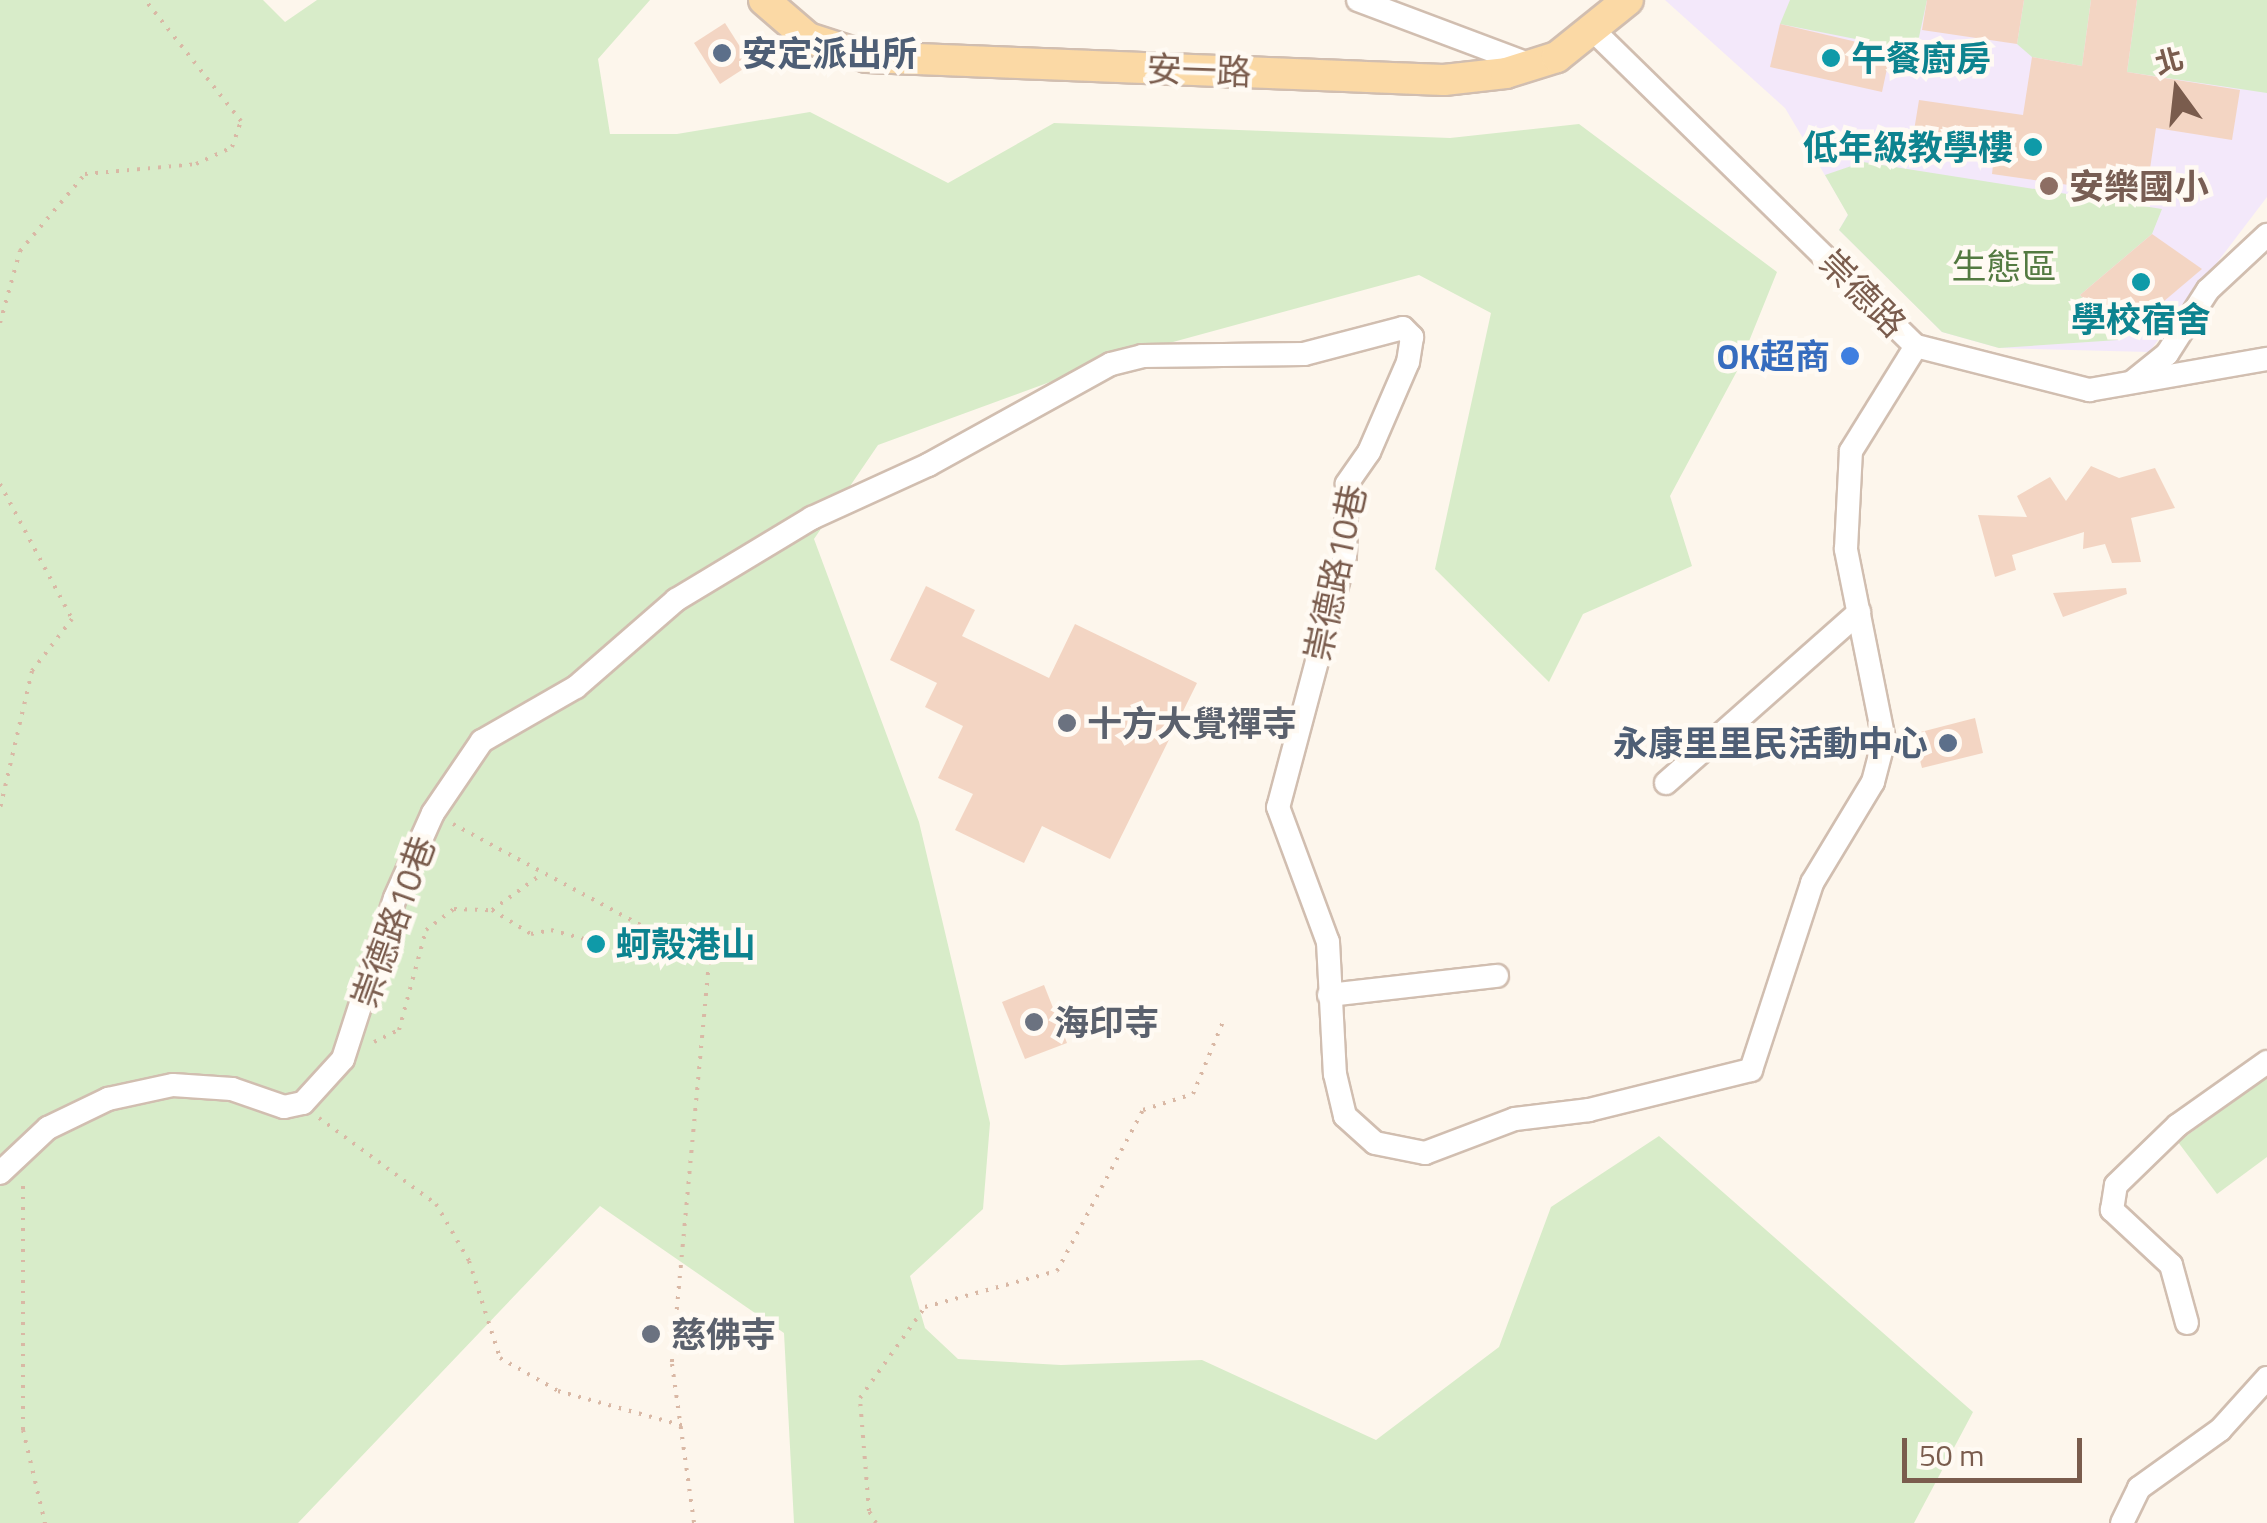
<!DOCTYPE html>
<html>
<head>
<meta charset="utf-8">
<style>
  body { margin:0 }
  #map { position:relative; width:2267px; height:1523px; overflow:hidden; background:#fdf6ec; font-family:"Titillium Web","Noto Sans TC",sans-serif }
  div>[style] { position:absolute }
  .education>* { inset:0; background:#f3e8fa }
  .green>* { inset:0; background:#d8ecc9 }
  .building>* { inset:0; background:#f3d5c3 }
  .path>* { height:4px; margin-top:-2px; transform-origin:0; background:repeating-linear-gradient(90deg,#d9b8a5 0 2.5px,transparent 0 10.5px) }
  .roads { filter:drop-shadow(2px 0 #d1beb0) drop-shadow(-2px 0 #d1beb0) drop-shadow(0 2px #d1beb0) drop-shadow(0 -2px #d1beb0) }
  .minor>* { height:22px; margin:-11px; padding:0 11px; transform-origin:11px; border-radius:11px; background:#fff }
  .major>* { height:30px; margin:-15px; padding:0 15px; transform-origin:15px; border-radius:15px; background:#fbd9a5 }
  .dots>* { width:28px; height:28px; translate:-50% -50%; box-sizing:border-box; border:5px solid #fffaf3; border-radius:50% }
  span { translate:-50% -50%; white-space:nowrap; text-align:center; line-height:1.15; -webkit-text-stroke:9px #fffaf3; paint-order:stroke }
  .service-label { font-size:35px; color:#4e5e75; font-weight:700 }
  .left { translate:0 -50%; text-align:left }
  .right { translate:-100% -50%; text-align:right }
  .culture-label { font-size:35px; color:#0d838f; font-weight:700 }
  .street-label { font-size:35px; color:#7a5c4d }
  .education-label { font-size:35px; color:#785e54; font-weight:700 }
  .park-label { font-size:35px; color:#537a41 }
  .shop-label { font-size:35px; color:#366cbe; font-weight:700 }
  .worship-label { font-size:35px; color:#5b616d; font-weight:700 }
  .north { position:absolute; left:2127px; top:40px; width:100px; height:100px; -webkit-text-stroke:8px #fffaf3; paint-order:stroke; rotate:345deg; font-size:28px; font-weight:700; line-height:40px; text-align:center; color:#7a5c4d }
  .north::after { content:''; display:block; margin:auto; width:35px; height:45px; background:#7a5c4d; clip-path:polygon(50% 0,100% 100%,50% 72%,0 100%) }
  .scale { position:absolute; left:1902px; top:1438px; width:180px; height:45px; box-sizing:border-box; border:5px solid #7a5c4d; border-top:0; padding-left:12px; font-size:30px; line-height:35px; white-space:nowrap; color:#7a5c4d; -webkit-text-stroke:8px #fffaf3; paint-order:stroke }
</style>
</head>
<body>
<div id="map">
  <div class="education">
    <div style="clip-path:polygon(1665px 0,2267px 0,2267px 197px,2149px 352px,1999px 348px,1942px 332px,1839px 230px,1848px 214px,1785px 108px)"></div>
  </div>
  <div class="green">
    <div style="clip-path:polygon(0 0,263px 0,285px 22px,317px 0,650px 0,598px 59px,610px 134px,677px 134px,810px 112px,948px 183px,1054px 123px,1450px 138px,1579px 124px,1777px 272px,1737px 371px,1670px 496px,1692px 566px,1583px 614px,1549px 682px,1435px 569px,1491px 313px,1419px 275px,1118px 357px,878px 445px,814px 539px,919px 822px,990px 1123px,983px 1209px,910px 1276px,925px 1328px,958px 1359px,1061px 1365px,1202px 1360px,1376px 1440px,1499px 1347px,1551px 1207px,1659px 1136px,1973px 1412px,1914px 1523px,794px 1523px,784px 1333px,600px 1206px,298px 1523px,0 1523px)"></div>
    <div style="clip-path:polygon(1790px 0,1927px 0,1916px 51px,1780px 24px)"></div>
    <div style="clip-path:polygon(2024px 0,2091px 0,2082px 66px,2032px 57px,2017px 44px)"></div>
    <div style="clip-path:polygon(2137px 0,2267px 0,2267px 93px,2127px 72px)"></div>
    <div style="clip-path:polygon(1863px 162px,2162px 209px,2152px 234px,2080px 295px,2118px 340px,1999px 348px,1942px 332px,1839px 230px,1848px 215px,1825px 175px)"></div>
    <div style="clip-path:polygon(2267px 1077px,2267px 1157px,2217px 1194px,2178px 1142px)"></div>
  </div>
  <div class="building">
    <div style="clip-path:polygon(1927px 0,2024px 0,2017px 44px,1922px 30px)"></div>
    <div style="clip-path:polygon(2091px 0,2137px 0,2127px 72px,2240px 90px,2232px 140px,2156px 128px,2146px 196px,1992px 174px,1994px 155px,1912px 143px,1919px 100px,2023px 115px,2032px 57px,2082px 66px)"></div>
    <div style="clip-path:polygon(725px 23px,751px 64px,720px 84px,694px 43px)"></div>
    <div style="clip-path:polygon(1780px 24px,1891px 50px,1882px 92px,1770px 67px)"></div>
    <div style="clip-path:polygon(2152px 234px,2202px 269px,2118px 340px,2080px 295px)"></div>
    <div style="clip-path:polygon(2091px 466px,2119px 478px,2155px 468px,2175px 508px,2131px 518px,2141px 562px,2112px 563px,2105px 544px,2083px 549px,2084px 532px,2012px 555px,2016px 570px,1995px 577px,1978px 515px,2027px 517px,2017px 496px,2050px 477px,2066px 501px)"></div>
    <div style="clip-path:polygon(926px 586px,975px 610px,962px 636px,1049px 678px,1075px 624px,1197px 683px,1110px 859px,1042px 826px,1024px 863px,955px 830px,973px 794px,938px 778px,963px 726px,925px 707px,937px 683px,890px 660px)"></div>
    <div style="clip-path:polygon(2126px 588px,2127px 594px,2063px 617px,2053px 593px)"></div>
    <div style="clip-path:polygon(1975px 718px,1983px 753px,1922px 768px,1913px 734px)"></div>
    <div style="clip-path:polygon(1044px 985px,1067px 1043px,1025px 1059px,1002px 1002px)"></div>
  </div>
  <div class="path">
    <div style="left:0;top:323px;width:75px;rotate:-74.5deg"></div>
    <div style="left:20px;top:251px;width:101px;rotate:-49.8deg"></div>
    <div style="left:85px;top:174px;width:111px;rotate:-5.1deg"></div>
    <div style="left:196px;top:164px;width:40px;rotate:-25deg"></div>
    <div style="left:232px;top:147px;width:28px;rotate:-71deg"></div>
    <div style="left:241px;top:121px;width:154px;rotate:-128.4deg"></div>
    <div style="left:0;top:484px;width:153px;rotate:61.9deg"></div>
    <div style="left:72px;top:619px;width:66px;rotate:127.6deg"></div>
    <div style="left:32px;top:671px;width:142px;rotate:103.1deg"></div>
    <div style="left:453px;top:824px;width:291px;rotate:28.3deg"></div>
    <div style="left:709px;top:962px;width:404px;rotate:95.3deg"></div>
    <div style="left:672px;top:1364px;width:161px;rotate:82.1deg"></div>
    <div style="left:492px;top:910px;width:46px;rotate:31.6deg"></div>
    <div style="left:531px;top:934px;width:20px;rotate:-11deg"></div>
    <div style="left:551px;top:930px;width:54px;rotate:15.1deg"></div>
    <div style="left:374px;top:1042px;width:28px;rotate:-26deg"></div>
    <div style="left:399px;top:1030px;width:104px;rotate:-74.9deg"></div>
    <div style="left:426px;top:930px;width:35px;rotate:-37deg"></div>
    <div style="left:454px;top:909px;width:38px;rotate:2deg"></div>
    <div style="left:492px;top:910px;width:62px;rotate:-35.8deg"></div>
    <div style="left:319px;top:1118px;width:145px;rotate:36.3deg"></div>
    <div style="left:436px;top:1204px;width:66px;rotate:59.9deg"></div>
    <div style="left:469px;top:1261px;width:102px;rotate:72.3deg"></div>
    <div style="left:500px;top:1358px;width:67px;rotate:29.6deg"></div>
    <div style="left:558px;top:1391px;width:131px;rotate:15.5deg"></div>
    <div style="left:23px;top:1186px;width:244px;rotate:90deg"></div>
    <div style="left:23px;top:1430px;width:96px;rotate:76.7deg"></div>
    <div style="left:876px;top:1523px;width:14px;rotate:-120deg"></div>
    <div style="left:869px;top:1511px;width:113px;rotate:-94.6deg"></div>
    <div style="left:860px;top:1398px;width:112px;rotate:-54.5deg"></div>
    <div style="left:925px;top:1307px;width:137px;rotate:-15.3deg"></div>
    <div style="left:1057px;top:1271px;width:183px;rotate:-61.9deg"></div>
    <div style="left:1143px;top:1110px;width:52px;rotate:-17.7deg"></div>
    <div style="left:1193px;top:1094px;width:81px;rotate:-67.5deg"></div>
  </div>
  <div class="roads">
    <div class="minor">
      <div style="left:1358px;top:0;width:188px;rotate:20.6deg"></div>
      <div style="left:1595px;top:32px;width:449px;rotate:44.4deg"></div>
      <div style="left:1916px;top:346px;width:179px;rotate:14.3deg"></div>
      <div style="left:2089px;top:390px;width:181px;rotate:-9.9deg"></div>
      <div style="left:2132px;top:382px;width:45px;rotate:-38.7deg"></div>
      <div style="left:2167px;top:354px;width:76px;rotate:-57.4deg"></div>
      <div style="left:2208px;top:290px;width:81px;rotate:-43deg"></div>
      <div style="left:1666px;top:783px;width:258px;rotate:-41.5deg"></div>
      <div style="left:1329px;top:995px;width:169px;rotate:-6.5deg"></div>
      <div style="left:0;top:1173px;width:66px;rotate:-43.2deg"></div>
      <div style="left:48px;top:1128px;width:67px;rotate:-25.8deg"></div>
      <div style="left:108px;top:1099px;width:66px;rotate:-12.2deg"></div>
      <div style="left:173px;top:1085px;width:59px;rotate:3.9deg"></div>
      <div style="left:232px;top:1089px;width:55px;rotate:19.1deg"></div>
      <div style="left:284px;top:1107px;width:19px;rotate:-12deg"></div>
      <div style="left:303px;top:1103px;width:59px;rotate:-47.7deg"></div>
      <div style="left:343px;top:1059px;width:169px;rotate:-72.1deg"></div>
      <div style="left:395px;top:898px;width:93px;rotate:-65.9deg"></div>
      <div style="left:433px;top:813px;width:87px;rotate:-55.8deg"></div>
      <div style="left:482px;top:741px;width:108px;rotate:-29.9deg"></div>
      <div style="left:576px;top:687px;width:133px;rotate:-41deg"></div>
      <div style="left:676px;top:600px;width:159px;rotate:-31.1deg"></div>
      <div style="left:812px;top:518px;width:128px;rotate:-24.6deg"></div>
      <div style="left:928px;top:465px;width:209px;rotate:-28.9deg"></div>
      <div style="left:1111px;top:364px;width:32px;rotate:-14deg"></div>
      <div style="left:1142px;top:356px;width:162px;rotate:-0.7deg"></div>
      <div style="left:1304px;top:354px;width:102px;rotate:-14.7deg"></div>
      <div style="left:1403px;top:328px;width:13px;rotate:45deg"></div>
      <div style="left:1412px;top:337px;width:25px;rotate:99deg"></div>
      <div style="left:1408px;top:362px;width:98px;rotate:113.4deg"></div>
      <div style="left:1369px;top:452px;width:39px;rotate:125deg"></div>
      <div style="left:1347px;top:484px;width:72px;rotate:91.6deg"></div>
      <div style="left:1345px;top:556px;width:260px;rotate:104.9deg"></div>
      <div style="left:1278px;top:807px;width:144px;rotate:69.7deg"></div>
      <div style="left:1328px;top:942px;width:132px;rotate:87deg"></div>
      <div style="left:1335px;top:1074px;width:43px;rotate:76.6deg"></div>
      <div style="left:1345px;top:1116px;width:40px;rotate:42deg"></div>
      <div style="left:1375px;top:1143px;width:51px;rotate:11.3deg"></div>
      <div style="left:1425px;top:1153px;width:96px;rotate:-20.7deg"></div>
      <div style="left:1515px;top:1119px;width:75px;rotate:-6.9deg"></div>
      <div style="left:1589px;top:1110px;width:167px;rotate:-13.9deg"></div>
      <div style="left:1751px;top:1070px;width:197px;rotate:-71.9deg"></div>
      <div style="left:1812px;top:883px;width:118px;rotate:-58.9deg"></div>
      <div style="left:1873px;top:782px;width:43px;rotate:-75.3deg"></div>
      <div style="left:1884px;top:740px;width:195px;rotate:-101.3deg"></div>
      <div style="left:1846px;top:549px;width:98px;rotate:-87.1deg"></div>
      <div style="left:1851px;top:451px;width:123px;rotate:-58.2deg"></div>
      <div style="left:2187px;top:1323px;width:60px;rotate:-105.4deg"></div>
      <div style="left:2171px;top:1265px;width:81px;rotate:-137deg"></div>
      <div style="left:2112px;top:1210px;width:25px;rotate:-81deg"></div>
      <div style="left:2116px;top:1185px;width:86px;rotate:-44.1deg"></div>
      <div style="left:2178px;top:1125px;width:109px;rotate:-35.3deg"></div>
      <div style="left:2122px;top:1523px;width:39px;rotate:-64deg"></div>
      <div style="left:2139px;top:1488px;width:100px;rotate:-35.6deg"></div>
      <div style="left:2220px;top:1430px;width:70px;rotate:-47.9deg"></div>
    </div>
    <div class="major">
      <div style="left:764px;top:0;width:58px;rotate:40.8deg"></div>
      <div style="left:808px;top:38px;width:62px;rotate:17.9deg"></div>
      <div style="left:867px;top:57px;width:577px;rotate:2.28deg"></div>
      <div style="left:1444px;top:80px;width:62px;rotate:-6.4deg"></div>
      <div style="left:1506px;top:73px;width:53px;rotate:-17.4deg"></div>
      <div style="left:1557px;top:57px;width:91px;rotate:-38.8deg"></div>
    </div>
  </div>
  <div class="dots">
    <div style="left:722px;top:53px;background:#5c6f8a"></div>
    <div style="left:1831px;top:58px;background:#0f9aa8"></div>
    <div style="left:2033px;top:147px;background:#0f9aa8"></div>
    <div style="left:2049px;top:186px;background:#8d6e63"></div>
    <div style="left:2141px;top:282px;background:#0f9aa8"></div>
    <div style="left:1850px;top:356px;background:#3f7fe0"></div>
    <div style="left:1067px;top:723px;background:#6b7280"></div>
    <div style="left:1948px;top:743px;background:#5c6f8a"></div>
    <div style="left:596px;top:944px;background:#0f9aa8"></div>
    <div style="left:1034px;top:1022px;background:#6b7280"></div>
    <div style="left:651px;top:1334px;background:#6b7280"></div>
  </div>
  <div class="service-label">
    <span class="left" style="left:742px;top:53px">安定派出所</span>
    <span class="right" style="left:1928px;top:743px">永康里里民活動中心</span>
  </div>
  <div class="culture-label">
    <span class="left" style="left:1851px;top:58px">午餐廚房</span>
    <span class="right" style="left:2013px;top:147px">低年級教學樓</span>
    <span style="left:2141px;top:319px">學校宿舍</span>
    <span class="left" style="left:616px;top:944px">蚵殼港山</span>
  </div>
  <div class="street-label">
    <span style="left:1199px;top:70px;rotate:2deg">安一路</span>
    <span style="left:1863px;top:293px;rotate:45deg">崇德路</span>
    <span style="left:1335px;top:573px;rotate:-78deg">崇德路10巷</span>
    <span style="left:393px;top:922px;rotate:-70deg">崇德路10巷</span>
  </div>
  <div class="education-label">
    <span class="left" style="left:2069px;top:186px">安樂國小</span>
  </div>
  <div class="park-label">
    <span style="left:2004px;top:266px">生態區</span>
  </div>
  <div class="shop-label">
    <span class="right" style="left:1830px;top:356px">OK超商</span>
  </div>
  <div class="worship-label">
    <span class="left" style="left:1087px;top:723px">十方大覺禪寺</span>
    <span class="left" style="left:1054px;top:1022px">海印寺</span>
    <span class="left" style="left:671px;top:1334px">慈佛寺</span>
  </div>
  <div class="north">北</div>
  <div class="scale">50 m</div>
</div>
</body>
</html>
